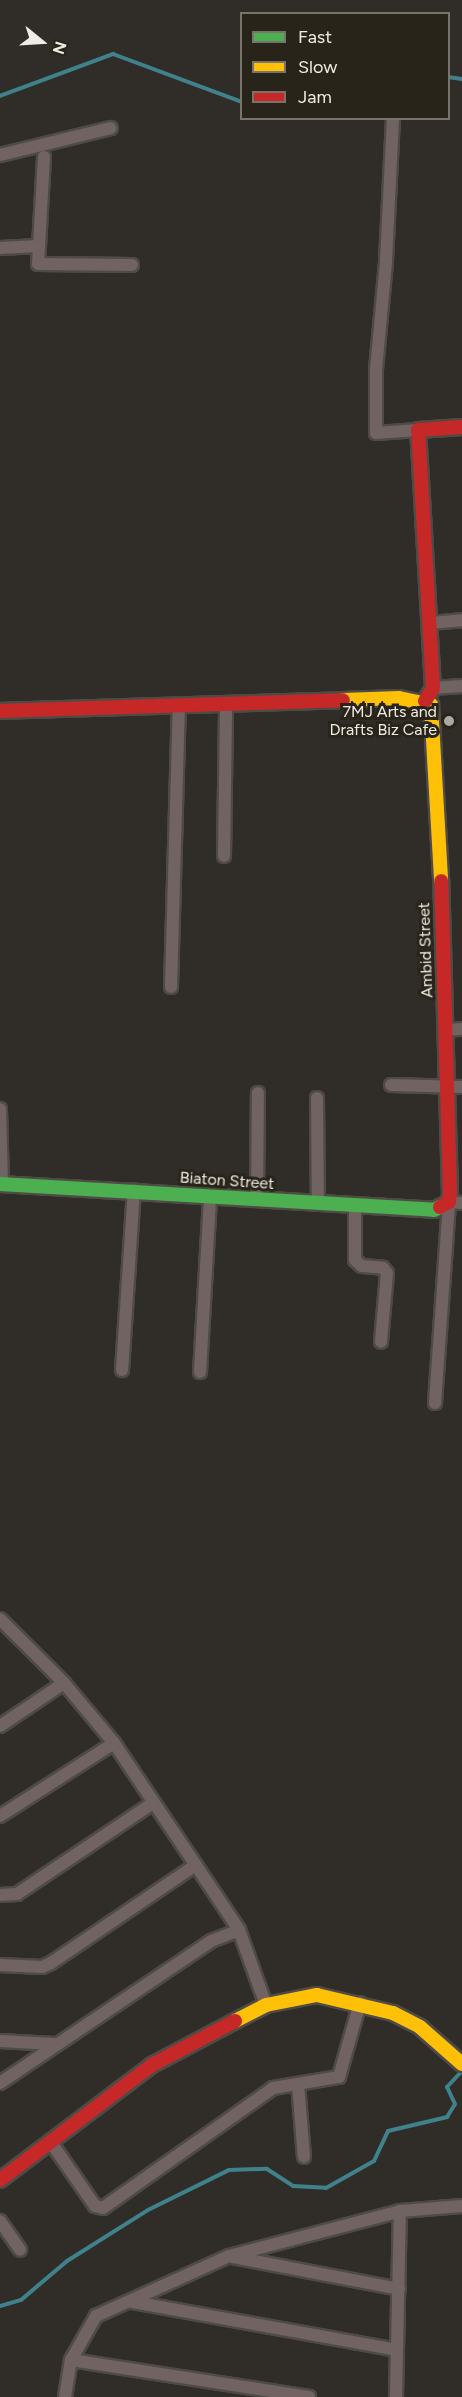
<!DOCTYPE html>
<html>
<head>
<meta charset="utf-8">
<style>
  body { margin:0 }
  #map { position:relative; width:462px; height:2397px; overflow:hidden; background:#302d28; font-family:Figtree,sans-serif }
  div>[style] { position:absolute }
  .stream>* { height:4px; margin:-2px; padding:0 2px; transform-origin:2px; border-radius:2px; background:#3f828c }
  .roads { filter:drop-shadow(2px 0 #4e4b47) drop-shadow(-2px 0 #4e4b47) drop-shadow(0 2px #4e4b47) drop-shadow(0 -2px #4e4b47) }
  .street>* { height:12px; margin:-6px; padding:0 6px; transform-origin:6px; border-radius:6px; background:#716361 }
  .fast>* { height:14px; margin:-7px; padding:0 7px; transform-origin:7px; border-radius:7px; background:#4caf50 }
  .slow>* { height:14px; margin:-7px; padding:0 7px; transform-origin:7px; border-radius:7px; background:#ffc107 }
  .jam>* { height:14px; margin:-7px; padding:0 7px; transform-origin:7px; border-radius:7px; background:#c62828 }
  .dots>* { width:16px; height:16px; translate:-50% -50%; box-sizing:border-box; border:3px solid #29241a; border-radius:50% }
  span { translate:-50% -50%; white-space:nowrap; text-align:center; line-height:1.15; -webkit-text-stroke:6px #29241a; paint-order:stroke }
  .poi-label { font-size:16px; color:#efece5 }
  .right { translate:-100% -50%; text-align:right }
  .street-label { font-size:16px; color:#efece5 }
  .legend { position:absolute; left:240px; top:12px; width:210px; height:108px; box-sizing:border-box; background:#29241a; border:2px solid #78746b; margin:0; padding:8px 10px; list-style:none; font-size:18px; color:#efece5 }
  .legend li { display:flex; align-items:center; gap:12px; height:30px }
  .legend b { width:30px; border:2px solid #78746b }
  .north { position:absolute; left:12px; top:12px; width:60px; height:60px; -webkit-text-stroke:4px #29241a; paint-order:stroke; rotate:108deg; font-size:16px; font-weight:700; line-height:24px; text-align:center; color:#efece5 }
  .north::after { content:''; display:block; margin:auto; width:21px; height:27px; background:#efece5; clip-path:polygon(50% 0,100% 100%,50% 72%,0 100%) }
</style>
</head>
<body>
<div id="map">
  <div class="stream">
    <div style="left:448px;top:77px;width:14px;rotate:8deg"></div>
    <div style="left:0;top:96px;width:121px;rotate:-20.4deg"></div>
    <div style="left:113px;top:54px;width:138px;rotate:20.4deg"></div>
    <div style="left:0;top:2306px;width:22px;rotate:-16deg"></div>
    <div style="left:21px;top:2300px;width:60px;rotate:-40.3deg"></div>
    <div style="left:67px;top:2261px;width:96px;rotate:-32.2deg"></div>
    <div style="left:148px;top:2210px;width:90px;rotate:-26.3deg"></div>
    <div style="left:229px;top:2170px;width:38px;rotate:-2deg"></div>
    <div style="left:267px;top:2169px;width:31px;rotate:33deg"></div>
    <div style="left:293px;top:2186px;width:33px;rotate:3deg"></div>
    <div style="left:326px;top:2188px;width:55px;rotate:-29.4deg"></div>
    <div style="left:374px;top:2161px;width:33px;rotate:-65deg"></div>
    <div style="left:388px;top:2131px;width:61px;rotate:-13.3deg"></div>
    <div style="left:447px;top:2117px;width:15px;rotate:-58deg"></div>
    <div style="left:455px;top:2104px;width:19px;rotate:-115deg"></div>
    <div style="left:447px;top:2087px;width:22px;rotate:-47deg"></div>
  </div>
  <div class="roads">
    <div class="street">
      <div style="left:393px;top:118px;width:144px;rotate:92.8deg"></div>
      <div style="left:386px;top:262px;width:108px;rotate:95.3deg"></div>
      <div style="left:376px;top:370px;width:63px;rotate:90deg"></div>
      <div style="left:376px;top:433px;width:42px;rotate:-4.1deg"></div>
      <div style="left:0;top:155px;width:114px;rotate:-13.7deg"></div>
      <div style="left:44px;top:157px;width:107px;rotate:93.2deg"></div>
      <div style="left:38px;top:264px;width:94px;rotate:0.6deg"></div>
      <div style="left:0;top:248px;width:39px;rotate:-3deg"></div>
      <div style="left:430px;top:623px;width:32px;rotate:-5deg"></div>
      <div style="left:433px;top:688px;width:29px;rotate:-4deg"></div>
      <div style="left:224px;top:856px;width:152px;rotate:-89.2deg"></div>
      <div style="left:171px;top:987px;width:281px;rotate:-88.4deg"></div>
      <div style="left:446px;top:1030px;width:16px;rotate:-4deg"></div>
      <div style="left:391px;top:1085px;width:71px;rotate:1.6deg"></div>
      <div style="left:317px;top:1098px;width:105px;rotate:89.5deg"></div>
      <div style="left:0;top:1109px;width:75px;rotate:88.5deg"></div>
      <div style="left:257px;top:1200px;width:107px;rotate:-89.5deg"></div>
      <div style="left:355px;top:1206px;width:54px;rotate:90deg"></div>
      <div style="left:355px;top:1260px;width:9px;rotate:41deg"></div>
      <div style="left:362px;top:1266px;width:21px;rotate:5deg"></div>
      <div style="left:383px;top:1268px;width:6px;rotate:51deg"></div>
      <div style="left:387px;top:1273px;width:69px;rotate:95deg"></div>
      <div style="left:122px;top:1370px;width:180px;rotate:-86.2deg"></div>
      <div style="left:200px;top:1372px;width:175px;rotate:-86.7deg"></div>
      <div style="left:435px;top:1403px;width:201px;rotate:-86deg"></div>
      <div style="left:449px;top:1202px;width:13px;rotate:4deg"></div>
      <div style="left:0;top:1619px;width:91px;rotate:45deg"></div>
      <div style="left:64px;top:1683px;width:78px;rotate:50.2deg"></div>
      <div style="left:114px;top:1743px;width:225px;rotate:56.2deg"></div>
      <div style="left:239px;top:1930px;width:80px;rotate:70.2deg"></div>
      <div style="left:0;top:1726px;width:77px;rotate:-33.9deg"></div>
      <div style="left:0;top:1816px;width:135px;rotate:-32.6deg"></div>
      <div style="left:0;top:1895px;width:17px;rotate:-3deg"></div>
      <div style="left:17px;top:1894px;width:164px;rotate:-33.8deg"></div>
      <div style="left:0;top:1965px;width:42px;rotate:2.7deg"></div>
      <div style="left:42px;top:1967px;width:10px;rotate:-24deg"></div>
      <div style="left:51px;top:1963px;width:175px;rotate:-34.1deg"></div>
      <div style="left:0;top:2041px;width:54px;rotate:3.2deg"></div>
      <div style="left:0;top:2083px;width:254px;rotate:-33.9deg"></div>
      <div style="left:211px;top:1941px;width:30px;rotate:-21deg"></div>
      <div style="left:298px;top:2084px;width:73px;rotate:85.3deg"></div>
      <div style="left:50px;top:2141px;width:79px;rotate:55.3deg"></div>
      <div style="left:95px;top:2206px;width:8px;rotate:14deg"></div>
      <div style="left:103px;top:2208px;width:208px;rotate:-35.2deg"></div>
      <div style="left:273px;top:2088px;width:67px;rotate:-9.5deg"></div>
      <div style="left:339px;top:2077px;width:77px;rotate:-74.2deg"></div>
      <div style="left:0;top:2221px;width:35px;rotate:55deg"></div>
      <div style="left:233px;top:2257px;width:169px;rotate:10.9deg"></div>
      <div style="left:133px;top:2302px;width:268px;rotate:10.3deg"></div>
      <div style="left:71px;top:2360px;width:241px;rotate:8.8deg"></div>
      <div style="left:65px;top:2397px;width:37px;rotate:-81deg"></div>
      <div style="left:71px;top:2360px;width:51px;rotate:-60.4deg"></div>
      <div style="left:96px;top:2316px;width:146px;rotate:-24.3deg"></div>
      <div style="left:229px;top:2256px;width:177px;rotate:-14.7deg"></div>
      <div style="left:400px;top:2211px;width:62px;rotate:-4.6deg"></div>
      <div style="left:396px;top:2397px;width:186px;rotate:-88.8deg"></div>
    </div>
    <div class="fast">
      <div style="left:0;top:1184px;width:435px;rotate:3.4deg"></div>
      <div style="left:434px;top:1210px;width:7px;rotate:-27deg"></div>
    </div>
    <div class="slow">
      <div style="left:343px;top:700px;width:56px;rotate:-2deg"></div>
      <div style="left:399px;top:698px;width:33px;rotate:12deg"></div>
      <div style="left:431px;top:705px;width:176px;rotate:86.7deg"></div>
      <div style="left:235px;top:2021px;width:35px;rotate:-27deg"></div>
      <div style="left:266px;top:2005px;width:52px;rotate:-11.1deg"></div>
      <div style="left:317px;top:1995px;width:78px;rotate:13.3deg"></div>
      <div style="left:393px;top:2013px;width:30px;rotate:27deg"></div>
      <div style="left:420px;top:2027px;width:56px;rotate:41.4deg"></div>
    </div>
    <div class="jam">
      <div style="left:425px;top:701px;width:15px;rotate:-58deg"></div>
      <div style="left:433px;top:688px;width:258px;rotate:-93.3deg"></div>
      <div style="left:418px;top:430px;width:44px;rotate:-3.9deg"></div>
      <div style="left:0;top:711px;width:343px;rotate:-1.8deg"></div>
      <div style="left:440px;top:1207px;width:10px;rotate:-29deg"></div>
      <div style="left:449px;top:1202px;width:8px;rotate:-83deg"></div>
      <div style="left:450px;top:1194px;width:313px;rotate:-91.6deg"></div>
      <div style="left:0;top:2180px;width:191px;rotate:-37.1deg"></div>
      <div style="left:152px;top:2065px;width:94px;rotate:-27.9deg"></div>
    </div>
  </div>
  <div class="dots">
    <div style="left:449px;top:721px;background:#aca9a3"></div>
  </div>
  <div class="poi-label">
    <span class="right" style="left:437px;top:721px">7MJ Arts and<br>Drafts Biz Cafe</span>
  </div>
  <div class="street-label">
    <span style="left:426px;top:950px;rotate:-92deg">Ambid Street</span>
    <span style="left:227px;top:1181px;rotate:4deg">Biaton Street</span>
  </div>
  <ul class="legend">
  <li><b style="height:8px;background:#4caf50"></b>Fast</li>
  <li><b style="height:8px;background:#ffc107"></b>Slow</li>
  <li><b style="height:8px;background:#c62828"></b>Jam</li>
  </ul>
  <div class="north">N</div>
</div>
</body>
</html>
